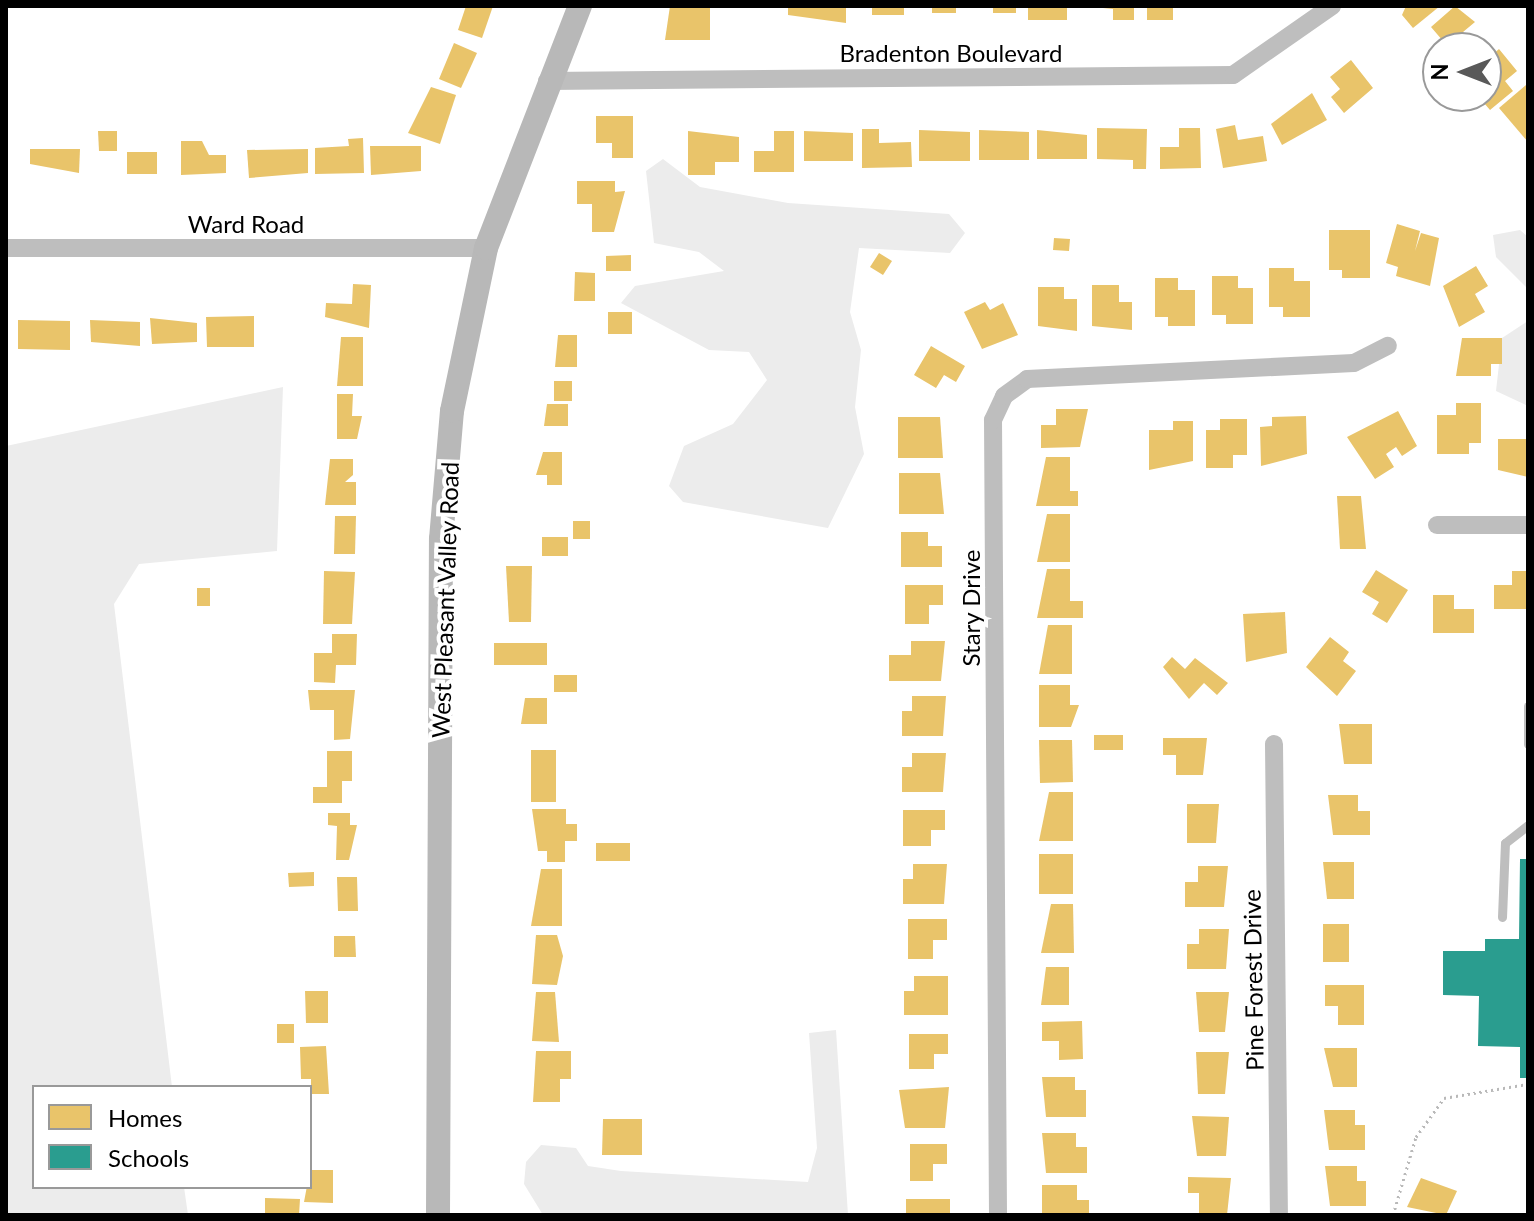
<!DOCTYPE html>
<html>
<head>
<meta charset="utf-8">
<style>
  body { margin:0 }
  #map { position:relative; width:1534px; height:1221px; overflow:hidden; background:#fff; font-family:Lato,sans-serif }
  div>[style] { position:absolute }
  .green>* { inset:0; background:#ececec }
  .homes>* { inset:0; background:#e9c46a }
  .schools>* { inset:0; background:#2a9d8f }
  .path>* { height:3px; margin-top:-1.5px; transform-origin:0; background:repeating-linear-gradient(90deg,#b9b9b9 0 2px,transparent 0 6px) }
  .service>* { height:9px; margin:-4.5px; padding:0 4.5px; transform-origin:4.5px; border-radius:4.5px; background:#bebebe }
  .minor>* { height:18px; margin:-9px; padding:0 9px; transform-origin:9px; border-radius:9px; background:#bebebe }
  .secondary>* { height:24px; margin:-12px; padding:0 12px; transform-origin:12px; border-radius:12px; background:#b8b8b8 }
  span { translate:-50% -50%; white-space:nowrap; text-align:center; line-height:1.15; -webkit-text-stroke:8px #fff; paint-order:stroke }
  .street-label { font-size:24px; color:#000 }
  .frame { position:absolute; inset:0; border:8px solid #000; pointer-events:none }
  .legend { position:absolute; left:32px; top:1085px; width:280px; height:104px; box-sizing:border-box; background:#fff; border:2px solid #999; margin:0; padding:10px 14px; list-style:none; font-size:24px; color:#000 }
  .legend li { display:flex; align-items:center; gap:16px; height:40px }
  .legend b { width:40px; border:2px solid #999 }
  .north { position:absolute; left:1422px; top:32px; width:80px; height:80px; box-sizing:border-box; background:#fff; border:2px solid #999; border-radius:50%; rotate:270deg; font-size:22px; font-weight:700; line-height:32px; text-align:center; color:#000 }
  .north::after { content:''; display:block; margin:auto; width:28px; height:36px; background:#595959; clip-path:polygon(50% 0,100% 100%,50% 72%,0 100%) }
</style>
</head>
<body>
<div id="map">
  <div class="green">
    <div style="clip-path:polygon(663px 159px,700px 187px,788px 203px,949px 214px,965px 233px,950px 253px,859px 248px,850px 312px,861px 350px,855px 407px,864px 454px,828px 528px,683px 502px,669px 486px,684px 446px,733px 424px,767px 380px,749px 352px,709px 350px,621px 303px,635px 286px,724px 271px,699px 252px,654px 243px,646px 171px)"></div>
    <div style="clip-path:polygon(1520px 230px,1528px 237px,1528px 289px,1496px 257px,1493px 235px)"></div>
    <div style="clip-path:polygon(1528px 321px,1528px 406px,1496px 391px,1502px 338px)"></div>
    <div style="clip-path:polygon(283px 387px,277px 551px,139px 564px,114px 604px,172px 1087px,34px 1087px,34px 1187px,184px 1187px,188px 1215px,6px 1215px,6px 446px)"></div>
    <div style="clip-path:polygon(836px 1030px,848px 1215px,543px 1215px,524px 1184px,526px 1162px,541px 1145px,576px 1148px,588px 1166px,621px 1171px,808px 1182px,817px 1148px,809px 1033px)"></div>
  </div>
  <div class="homes">
    <div style="clip-path:polygon(466px 6px,493px 6px,482px 38px,458px 30px)"></div>
    <div style="clip-path:polygon(670px 6px,710px 6px,710px 40px,665px 40px)"></div>
    <div style="clip-path:polygon(788px 6px,846px 6px,846px 23px,788px 15px)"></div>
    <div style="clip-path:polygon(872px 6px,904px 6px,904px 15px,872px 15px)"></div>
    <div style="clip-path:polygon(932px 6px,956px 6px,956px 13px,932px 13px)"></div>
    <div style="clip-path:polygon(993px 6px,1016px 6px,1016px 13px,993px 13px)"></div>
    <div style="clip-path:polygon(1028px 6px,1067px 6px,1067px 20px,1028px 20px)"></div>
    <div style="clip-path:polygon(1083px 6px,1134px 6px,1134px 20px,1113px 20px,1113px 9px)"></div>
    <div style="clip-path:polygon(1147px 6px,1173px 6px,1173px 20px,1147px 20px)"></div>
    <div style="clip-path:polygon(1406px 6px,1440px 6px,1413px 28px,1402px 15px)"></div>
    <div style="clip-path:polygon(1455px 6px,1475px 22px,1463px 32px,1477px 48px,1449px 48px,1431px 27px)"></div>
    <div style="clip-path:polygon(454px 43px,477px 53px,461px 88px,439px 79px)"></div>
    <div style="clip-path:polygon(1499px 49px,1517px 71px,1505px 81px,1513px 91px,1490px 110px,1478px 96px,1486px 96px,1486px 60px)"></div>
    <div style="clip-path:polygon(1351px 60px,1373px 88px,1344px 113px,1331px 97px,1340px 89px,1330px 77px)"></div>
    <div style="clip-path:polygon(1526px 85px,1528px 87px,1528px 142px,1499px 108px)"></div>
    <div style="clip-path:polygon(431px 87px,456px 95px,440px 144px,408px 133px)"></div>
    <div style="clip-path:polygon(1312px 93px,1327px 120px,1282px 145px,1271px 124px)"></div>
    <div style="clip-path:polygon(596px 116px,633px 116px,633px 158px,612px 158px,612px 143px,596px 143px)"></div>
    <div style="clip-path:polygon(1235px 125px,1238px 140px,1263px 136px,1267px 161px,1223px 168px,1216px 129px)"></div>
    <div style="clip-path:polygon(1097px 128px,1147px 129px,1146px 169px,1133px 169px,1133px 160px,1097px 159px)"></div>
    <div style="clip-path:polygon(1179px 128px,1200px 128px,1201px 168px,1160px 169px,1160px 147px,1179px 147px)"></div>
    <div style="clip-path:polygon(862px 129px,879px 129px,879px 143px,911px 142px,912px 167px,862px 168px)"></div>
    <div style="clip-path:polygon(919px 130px,970px 132px,970px 161px,919px 161px)"></div>
    <div style="clip-path:polygon(979px 130px,1029px 132px,1029px 160px,979px 160px)"></div>
    <div style="clip-path:polygon(1037px 130px,1087px 135px,1087px 159px,1037px 159px)"></div>
    <div style="clip-path:polygon(98px 131px,117px 131px,117px 151px,99px 151px)"></div>
    <div style="clip-path:polygon(688px 131px,739px 137px,739px 162px,715px 162px,715px 175px,688px 175px)"></div>
    <div style="clip-path:polygon(774px 131px,794px 131px,794px 172px,754px 172px,754px 151px,774px 151px)"></div>
    <div style="clip-path:polygon(804px 131px,853px 133px,853px 161px,804px 161px)"></div>
    <div style="clip-path:polygon(363px 138px,364px 173px,315px 174px,315px 148px,349px 146px,348px 139px)"></div>
    <div style="clip-path:polygon(181px 141px,202px 141px,209px 155px,226px 155px,226px 173px,181px 175px)"></div>
    <div style="clip-path:polygon(370px 146px,421px 146px,421px 171px,371px 175px)"></div>
    <div style="clip-path:polygon(30px 149px,80px 149px,79px 173px,30px 164px)"></div>
    <div style="clip-path:polygon(308px 149px,308px 173px,249px 178px,247px 150px)"></div>
    <div style="clip-path:polygon(127px 152px,157px 152px,157px 174px,127px 174px)"></div>
    <div style="clip-path:polygon(577px 181px,615px 181px,615px 192px,625px 191px,614px 232px,592px 232px,592px 204px,577px 204px)"></div>
    <div style="clip-path:polygon(1397px 224px,1420px 231px,1415px 251px,1421px 233px,1439px 238px,1430px 286px,1396px 276px,1398px 267px,1386px 263px)"></div>
    <div style="clip-path:polygon(1329px 230px,1370px 230px,1370px 278px,1342px 278px,1342px 270px,1329px 270px)"></div>
    <div style="clip-path:polygon(1054px 238px,1070px 239px,1069px 251px,1053px 250px)"></div>
    <div style="clip-path:polygon(879px 253px,892px 261px,883px 275px,870px 267px)"></div>
    <div style="clip-path:polygon(631px 255px,631px 271px,606px 271px,606px 256px)"></div>
    <div style="clip-path:polygon(1476px 266px,1488px 286px,1475px 294px,1485px 312px,1459px 327px,1443px 286px)"></div>
    <div style="clip-path:polygon(1269px 268px,1294px 268px,1294px 281px,1310px 281px,1310px 317px,1283px 317px,1283px 307px,1269px 307px)"></div>
    <div style="clip-path:polygon(575px 272px,595px 273px,595px 301px,574px 301px)"></div>
    <div style="clip-path:polygon(1212px 276px,1238px 276px,1238px 288px,1253px 288px,1253px 324px,1226px 324px,1226px 315px,1212px 315px)"></div>
    <div style="clip-path:polygon(1155px 278px,1178px 278px,1178px 290px,1195px 290px,1195px 326px,1168px 326px,1168px 317px,1155px 317px)"></div>
    <div style="clip-path:polygon(353px 284px,371px 285px,369px 328px,325px 317px,326px 303px,352px 304px)"></div>
    <div style="clip-path:polygon(1092px 285px,1119px 285px,1119px 302px,1132px 302px,1132px 330px,1092px 326px)"></div>
    <div style="clip-path:polygon(1038px 287px,1064px 287px,1064px 299px,1077px 299px,1077px 331px,1038px 326px)"></div>
    <div style="clip-path:polygon(985px 302px,990px 310px,1003px 303px,1018px 335px,982px 349px,964px 312px)"></div>
    <div style="clip-path:polygon(608px 312px,632px 312px,632px 334px,608px 334px)"></div>
    <div style="clip-path:polygon(254px 316px,254px 347px,207px 347px,206px 317px)"></div>
    <div style="clip-path:polygon(150px 318px,197px 323px,197px 342px,152px 344px)"></div>
    <div style="clip-path:polygon(18px 320px,70px 321px,70px 350px,18px 349px)"></div>
    <div style="clip-path:polygon(90px 320px,140px 322px,140px 346px,91px 342px)"></div>
    <div style="clip-path:polygon(558px 335px,577px 335px,577px 367px,555px 367px)"></div>
    <div style="clip-path:polygon(341px 337px,363px 337px,363px 386px,337px 386px)"></div>
    <div style="clip-path:polygon(1462px 338px,1502px 338px,1502px 364px,1491px 364px,1491px 376px,1456px 376px)"></div>
    <div style="clip-path:polygon(931px 346px,965px 366px,956px 382px,944px 375px,936px 388px,914px 375px)"></div>
    <div style="clip-path:polygon(554px 381px,572px 381px,572px 401px,554px 401px)"></div>
    <div style="clip-path:polygon(337px 394px,353px 394px,352px 416px,362px 416px,357px 439px,337px 439px)"></div>
    <div style="clip-path:polygon(1456px 403px,1481px 403px,1481px 443px,1469px 443px,1469px 454px,1437px 454px,1437px 415px,1456px 415px)"></div>
    <div style="clip-path:polygon(547px 404px,568px 404px,568px 426px,544px 426px)"></div>
    <div style="clip-path:polygon(1056px 409px,1088px 409px,1080px 447px,1041px 448px,1041px 425px,1056px 425px)"></div>
    <div style="clip-path:polygon(1398px 411px,1417px 446px,1402px 456px,1396px 447px,1386px 454px,1394px 467px,1375px 479px,1347px 437px)"></div>
    <div style="clip-path:polygon(1306px 416px,1307px 454px,1261px 466px,1260px 427px,1272px 426px,1272px 417px)"></div>
    <div style="clip-path:polygon(898px 417px,940px 417px,943px 458px,898px 458px)"></div>
    <div style="clip-path:polygon(1220px 419px,1247px 419px,1247px 455px,1233px 455px,1233px 468px,1206px 468px,1206px 430px,1220px 430px)"></div>
    <div style="clip-path:polygon(1173px 421px,1193px 421px,1193px 461px,1149px 470px,1149px 430px,1173px 430px)"></div>
    <div style="clip-path:polygon(1498px 439px,1528px 439px,1528px 477px,1498px 470px)"></div>
    <div style="clip-path:polygon(543px 452px,562px 452px,562px 485px,547px 485px,547px 475px,536px 475px)"></div>
    <div style="clip-path:polygon(1046px 457px,1070px 457px,1070px 491px,1078px 491px,1078px 506px,1036px 506px)"></div>
    <div style="clip-path:polygon(330px 459px,353px 459px,353px 475px,345px 482px,356px 482px,356px 505px,325px 505px)"></div>
    <div style="clip-path:polygon(899px 473px,940px 473px,944px 514px,899px 514px)"></div>
    <div style="clip-path:polygon(1337px 496px,1361px 496px,1366px 549px,1340px 549px)"></div>
    <div style="clip-path:polygon(1047px 514px,1070px 514px,1070px 562px,1037px 562px)"></div>
    <div style="clip-path:polygon(335px 516px,356px 516px,355px 554px,334px 554px)"></div>
    <div style="clip-path:polygon(573px 521px,590px 521px,590px 539px,573px 539px)"></div>
    <div style="clip-path:polygon(901px 532px,928px 532px,928px 546px,942px 546px,942px 567px,901px 567px)"></div>
    <div style="clip-path:polygon(542px 537px,568px 537px,568px 556px,542px 556px)"></div>
    <div style="clip-path:polygon(506px 566px,532px 566px,531px 622px,509px 622px)"></div>
    <div style="clip-path:polygon(1047px 569px,1070px 569px,1070px 601px,1083px 601px,1083px 618px,1037px 618px)"></div>
    <div style="clip-path:polygon(1376px 570px,1408px 590px,1387px 623px,1372px 614px,1379px 602px,1362px 592px)"></div>
    <div style="clip-path:polygon(324px 571px,355px 572px,352px 624px,323px 624px)"></div>
    <div style="clip-path:polygon(1512px 571px,1528px 571px,1528px 609px,1494px 609px,1494px 585px,1512px 585px)"></div>
    <div style="clip-path:polygon(905px 585px,943px 585px,943px 605px,929px 605px,929px 624px,905px 624px)"></div>
    <div style="clip-path:polygon(197px 588px,210px 588px,210px 606px,197px 606px)"></div>
    <div style="clip-path:polygon(1433px 595px,1454px 595px,1454px 609px,1474px 609px,1474px 633px,1433px 633px)"></div>
    <div style="clip-path:polygon(1285px 612px,1287px 653px,1246px 662px,1243px 614px)"></div>
    <div style="clip-path:polygon(1048px 625px,1072px 625px,1072px 674px,1039px 674px)"></div>
    <div style="clip-path:polygon(332px 634px,357px 634px,356px 665px,336px 665px,335px 683px,314px 682px,314px 653px,332px 653px)"></div>
    <div style="clip-path:polygon(1330px 637px,1349px 652px,1343px 661px,1356px 671px,1337px 696px,1306px 667px)"></div>
    <div style="clip-path:polygon(911px 641px,945px 641px,941px 681px,889px 681px,889px 655px,911px 655px)"></div>
    <div style="clip-path:polygon(494px 643px,547px 643px,547px 665px,494px 665px)"></div>
    <div style="clip-path:polygon(1172px 657px,1185px 669px,1195px 658px,1228px 683px,1217px 695px,1204px 683px,1189px 699px,1163px 667px)"></div>
    <div style="clip-path:polygon(554px 675px,577px 675px,577px 692px,554px 692px)"></div>
    <div style="clip-path:polygon(1039px 685px,1070px 685px,1070px 705px,1079px 705px,1071px 727px,1039px 727px)"></div>
    <div style="clip-path:polygon(308px 690px,355px 690px,350px 739px,334px 740px,334px 710px,310px 710px)"></div>
    <div style="clip-path:polygon(912px 696px,946px 696px,943px 736px,902px 736px,902px 711px,912px 711px)"></div>
    <div style="clip-path:polygon(525px 698px,547px 698px,547px 724px,521px 724px)"></div>
    <div style="clip-path:polygon(1339px 724px,1372px 724px,1372px 764px,1344px 764px)"></div>
    <div style="clip-path:polygon(1094px 735px,1123px 735px,1123px 750px,1094px 750px)"></div>
    <div style="clip-path:polygon(1163px 738px,1207px 738px,1203px 775px,1176px 775px,1176px 755px,1163px 755px)"></div>
    <div style="clip-path:polygon(1039px 740px,1072px 740px,1073px 782px,1040px 783px)"></div>
    <div style="clip-path:polygon(531px 750px,556px 750px,556px 802px,531px 802px)"></div>
    <div style="clip-path:polygon(327px 751px,352px 751px,352px 781px,342px 781px,342px 803px,313px 803px,313px 787px,327px 787px)"></div>
    <div style="clip-path:polygon(912px 753px,946px 753px,943px 792px,902px 792px,902px 767px,912px 767px)"></div>
    <div style="clip-path:polygon(1049px 792px,1073px 792px,1073px 841px,1039px 841px)"></div>
    <div style="clip-path:polygon(1328px 795px,1358px 795px,1358px 811px,1370px 811px,1370px 835px,1333px 835px)"></div>
    <div style="clip-path:polygon(1187px 804px,1219px 804px,1216px 843px,1187px 843px)"></div>
    <div style="clip-path:polygon(532px 809px,566px 809px,566px 824px,577px 824px,577px 841px,565px 841px,565px 862px,547px 862px,547px 851px,538px 851px)"></div>
    <div style="clip-path:polygon(903px 810px,945px 810px,945px 830px,931px 830px,931px 846px,903px 846px)"></div>
    <div style="clip-path:polygon(328px 813px,350px 813px,350px 825px,357px 825px,349px 860px,336px 860px,337px 826px,328px 825px)"></div>
    <div style="clip-path:polygon(596px 843px,630px 843px,630px 861px,596px 861px)"></div>
    <div style="clip-path:polygon(1039px 854px,1073px 854px,1073px 894px,1039px 894px)"></div>
    <div style="clip-path:polygon(1323px 862px,1354px 862px,1354px 899px,1327px 899px)"></div>
    <div style="clip-path:polygon(913px 864px,947px 864px,944px 904px,903px 904px,903px 879px,913px 879px)"></div>
    <div style="clip-path:polygon(1198px 866px,1228px 866px,1224px 907px,1185px 907px,1185px 882px,1198px 882px)"></div>
    <div style="clip-path:polygon(541px 869px,562px 869px,562px 926px,531px 926px)"></div>
    <div style="clip-path:polygon(314px 872px,314px 886px,289px 887px,288px 873px)"></div>
    <div style="clip-path:polygon(337px 877px,357px 877px,358px 911px,338px 911px)"></div>
    <div style="clip-path:polygon(1051px 904px,1073px 904px,1074px 953px,1041px 953px)"></div>
    <div style="clip-path:polygon(908px 919px,947px 919px,947px 940px,933px 940px,933px 959px,908px 959px)"></div>
    <div style="clip-path:polygon(1323px 924px,1349px 924px,1349px 962px,1323px 962px)"></div>
    <div style="clip-path:polygon(1199px 929px,1229px 929px,1226px 969px,1187px 969px,1187px 944px,1199px 944px)"></div>
    <div style="clip-path:polygon(536px 935px,557px 935px,563px 956px,557px 985px,532px 984px)"></div>
    <div style="clip-path:polygon(334px 936px,355px 936px,356px 957px,334px 957px)"></div>
    <div style="clip-path:polygon(1046px 967px,1069px 967px,1069px 1005px,1041px 1005px)"></div>
    <div style="clip-path:polygon(914px 976px,948px 976px,948px 1015px,904px 1015px,904px 991px,914px 991px)"></div>
    <div style="clip-path:polygon(1325px 985px,1364px 985px,1364px 1025px,1338px 1025px,1338px 1006px,1325px 1006px)"></div>
    <div style="clip-path:polygon(305px 991px,328px 991px,328px 1023px,306px 1023px)"></div>
    <div style="clip-path:polygon(536px 992px,555px 992px,559px 1042px,532px 1041px)"></div>
    <div style="clip-path:polygon(1196px 992px,1229px 992px,1225px 1032px,1199px 1032px)"></div>
    <div style="clip-path:polygon(1082px 1021px,1083px 1059px,1059px 1060px,1059px 1041px,1042px 1041px,1042px 1022px)"></div>
    <div style="clip-path:polygon(277px 1024px,294px 1024px,294px 1043px,277px 1043px)"></div>
    <div style="clip-path:polygon(909px 1034px,948px 1034px,948px 1054px,934px 1054px,934px 1069px,909px 1069px)"></div>
    <div style="clip-path:polygon(326px 1046px,329px 1094px,311px 1094px,311px 1079px,301px 1079px,300px 1047px)"></div>
    <div style="clip-path:polygon(1324px 1048px,1357px 1048px,1357px 1087px,1333px 1087px)"></div>
    <div style="clip-path:polygon(536px 1051px,571px 1051px,571px 1079px,560px 1079px,560px 1102px,533px 1102px)"></div>
    <div style="clip-path:polygon(1196px 1052px,1229px 1052px,1225px 1094px,1198px 1094px)"></div>
    <div style="clip-path:polygon(1042px 1077px,1075px 1077px,1075px 1090px,1086px 1090px,1086px 1117px,1046px 1117px)"></div>
    <div style="clip-path:polygon(949px 1087px,945px 1128px,905px 1128px,899px 1090px)"></div>
    <div style="clip-path:polygon(1324px 1110px,1355px 1110px,1355px 1125px,1365px 1125px,1365px 1150px,1329px 1150px)"></div>
    <div style="clip-path:polygon(1192px 1116px,1229px 1117px,1226px 1156px,1197px 1156px)"></div>
    <div style="clip-path:polygon(603px 1119px,642px 1119px,642px 1155px,602px 1155px)"></div>
    <div style="clip-path:polygon(1042px 1133px,1076px 1133px,1076px 1147px,1087px 1147px,1087px 1173px,1046px 1173px)"></div>
    <div style="clip-path:polygon(910px 1144px,947px 1144px,947px 1164px,933px 1164px,933px 1181px,910px 1181px)"></div>
    <div style="clip-path:polygon(1325px 1166px,1357px 1166px,1357px 1181px,1366px 1181px,1366px 1206px,1330px 1206px)"></div>
    <div style="clip-path:polygon(310px 1170px,333px 1170px,333px 1203px,304px 1202px)"></div>
    <div style="clip-path:polygon(1188px 1177px,1231px 1178px,1227px 1215px,1199px 1215px,1199px 1193px,1188px 1193px)"></div>
    <div style="clip-path:polygon(1421px 1178px,1457px 1191px,1446px 1215px,1407px 1207px)"></div>
    <div style="clip-path:polygon(1042px 1185px,1077px 1185px,1077px 1200px,1089px 1200px,1089px 1215px,1042px 1215px)"></div>
    <div style="clip-path:polygon(265px 1198px,300px 1199px,299px 1215px,265px 1215px)"></div>
    <div style="clip-path:polygon(906px 1199px,950px 1199px,950px 1215px,906px 1215px)"></div>
  </div>
  <div class="schools">
    <div style="clip-path:polygon(1520px 859px,1528px 859px,1528px 1078px,1520px 1078px,1520px 1047px,1478px 1046px,1479px 996px,1443px 995px,1443px 951px,1485px 951px,1485px 939px,1519px 939px)"></div>
  </div>
  <div class="path">
    <div style="left:1393px;top:1215px;width:81px;rotate:-73.6deg"></div>
    <div style="left:1416px;top:1137px;width:48px;rotate:-54.3deg"></div>
    <div style="left:1444px;top:1098px;width:85px;rotate:-9.5deg"></div>
  </div>
  <div class="service">
    <div style="left:1528px;top:706px;width:38px;rotate:90deg"></div>
    <div style="left:1502px;top:917px;width:74px;rotate:-87.7deg"></div>
    <div style="left:1505px;top:843px;width:29px;rotate:-38deg"></div>
  </div>
  <div class="minor">
    <div style="left:547px;top:81px;width:686px;rotate:-0.5deg"></div>
    <div style="left:1233px;top:75px;width:121px;rotate:-34.9deg"></div>
    <div style="left:6px;top:248px;width:480px"></div>
    <div style="left:1437px;top:525px;width:91px"></div>
    <div style="left:1274px;top:744px;width:471px;rotate:89.4deg"></div>
    <div style="left:998px;top:1215px;width:795px;rotate:-90.36deg"></div>
    <div style="left:993px;top:420px;width:26px;rotate:-65deg"></div>
    <div style="left:1004px;top:396px;width:29px;rotate:-36deg"></div>
    <div style="left:1027px;top:379px;width:327px;rotate:-2.8deg"></div>
    <div style="left:1354px;top:363px;width:38px;rotate:-27deg"></div>
  </div>
  <div class="secondary">
    <div style="left:438px;top:1215px;width:676px;rotate:-89.75deg"></div>
    <div style="left:441px;top:539px;width:128px;rotate:-85.1deg"></div>
    <div style="left:452px;top:411px;width:167px;rotate:-78.2deg"></div>
    <div style="left:486px;top:248px;width:260px;rotate:-68.8deg"></div>
  </div>
  <div class="street-label">
    <span style="left:951px;top:53px">Bradenton Boulevard</span>
    <span style="left:246px;top:224px">Ward Road</span>
    <span style="left:445px;top:600px;rotate:-88deg">West Pleasant Valley Road</span>
    <span style="left:971px;top:608px;rotate:-90deg">Stary Drive</span>
    <span style="left:1253px;top:980px;rotate:-91deg">Pine Forest Drive</span>
  </div>
  <div class="frame"></div>
  <ul class="legend">
  <li><b style="height:22px;background:#e9c46a"></b>Homes</li>
  <li><b style="height:22px;background:#2a9d8f"></b>Schools</li>
  </ul>
  <div class="north">N</div>
</div>
</body>
</html>
